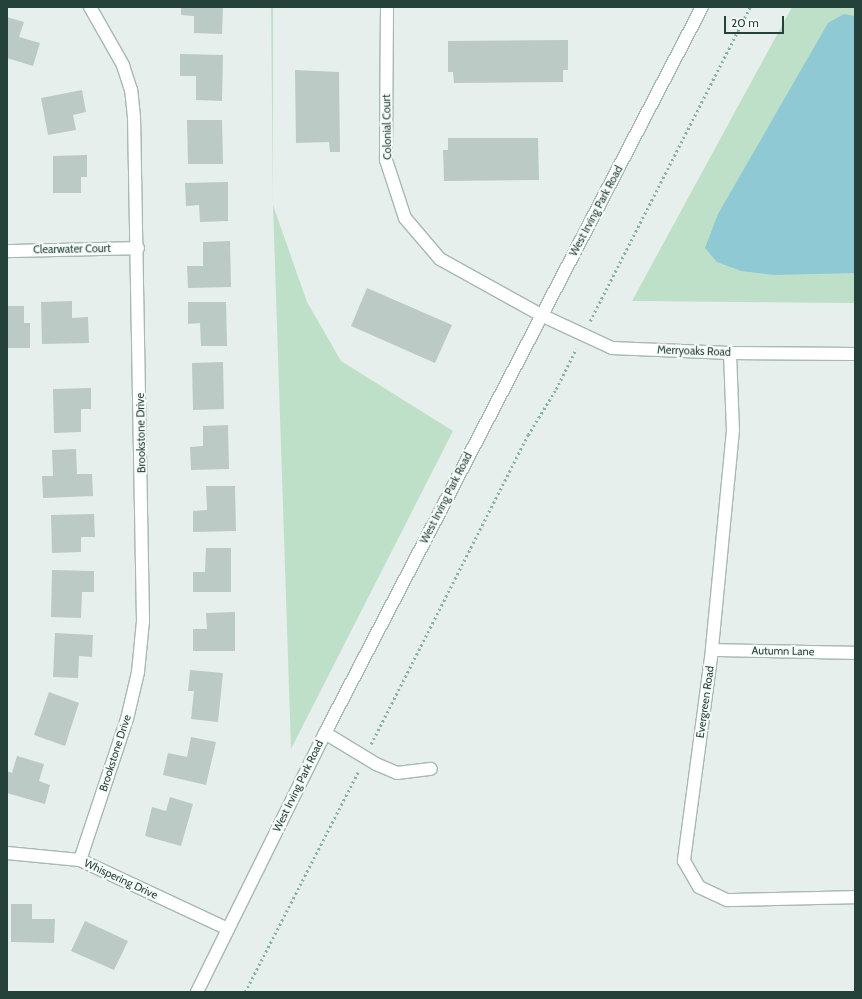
<!DOCTYPE html>
<html>
<head>
<meta charset="utf-8">
<style>
  body { margin:0 }
  #map { position:relative; width:862px; height:999px; overflow:hidden; background:#e6efeb; font-family:Cabin,sans-serif }
  div>[style] { position:absolute }
  .green>* { inset:0; background:#bfe0c8 }
  .water>* { inset:0; background:#8ec9d4 }
  .building>* { inset:0; background:#bbcac4 }
  .path>* { height:2.5px; margin-top:-1.25px; transform-origin:0; background:repeating-linear-gradient(90deg,#86b3a5 0 2px,transparent 0 5px) }
  .roads { filter:drop-shadow(1px 0 #a8b8b2) drop-shadow(-1px 0 #a8b8b2) drop-shadow(0 1px #a8b8b2) drop-shadow(0 -1px #a8b8b2) }
  .minor>* { height:12px; margin:-6px; padding:0 6px; transform-origin:6px; border-radius:6px; background:#fff }
  .secondary>* { height:12px; margin:-6px; padding:0 6px; transform-origin:6px; border-radius:6px; background:#fff }
  span { translate:-50% -50%; white-space:nowrap; text-align:center; line-height:1.15; -webkit-text-stroke:4px #f7fbf9; paint-order:stroke }
  .street-label { font-size:11px; color:#24423a }
  .frame { position:absolute; inset:0; border:8px solid #24423a; pointer-events:none }
  .scale { position:absolute; left:724px; top:16px; width:60px; height:18px; box-sizing:border-box; border:2px solid #24423a; border-top:0; padding-left:5px; font-size:12px; line-height:14px; white-space:nowrap; color:#24423a; -webkit-text-stroke:3px #f7fbf9; paint-order:stroke }
</style>
</head>
<body>
<div id="map">
  <div class="green">
    <div style="clip-path:polygon(271px 7px,273px 7px,273px 205px,307px 302px,341px 361px,453px 431px,291px 749px,273px 205px)"></div>
    <div style="clip-path:polygon(792px 7px,855px 7px,855px 303px,632px 301px)"></div>
  </div>
  <div class="water">
    <div style="clip-path:polygon(844px 14px,855px 16px,855px 273px,774px 275px,741px 271px,717px 262px,705px 248px,718px 214px,828px 23px)"></div>
  </div>
  <div class="building">
    <div style="clip-path:polygon(181px 7px,223px 7px,222px 34px,194px 33px,194px 16px,181px 15px)"></div>
    <div style="clip-path:polygon(7px 17px,24px 22px,19px 37px,40px 43px,33px 66px,7px 58px)"></div>
    <div style="clip-path:polygon(568px 40px,568px 70px,563px 70px,563px 82px,454px 83px,453px 72px,448px 72px,448px 41px)"></div>
    <div style="clip-path:polygon(180px 54px,223px 55px,222px 101px,196px 100px,196px 76px,180px 76px)"></div>
    <div style="clip-path:polygon(295px 70px,339px 72px,340px 152px,330px 152px,329px 142px,296px 143px)"></div>
    <div style="clip-path:polygon(82px 90px,86px 112px,73px 115px,76px 130px,48px 135px,41px 98px)"></div>
    <div style="clip-path:polygon(187px 120px,222px 120px,223px 164px,188px 164px)"></div>
    <div style="clip-path:polygon(448px 138px,538px 138px,539px 180px,444px 181px,443px 150px,448px 150px)"></div>
    <div style="clip-path:polygon(87px 155px,87px 177px,81px 177px,81px 193px,53px 193px,53px 156px)"></div>
    <div style="clip-path:polygon(228px 182px,228px 221px,200px 222px,199px 205px,186px 206px,185px 183px)"></div>
    <div style="clip-path:polygon(230px 241px,231px 287px,188px 288px,187px 266px,203px 266px,203px 242px)"></div>
    <div style="clip-path:polygon(367px 288px,452px 325px,435px 363px,351px 326px)"></div>
    <div style="clip-path:polygon(72px 301px,72px 318px,88px 317px,89px 343px,42px 344px,41px 302px)"></div>
    <div style="clip-path:polygon(188px 302px,226px 302px,227px 346px,201px 346px,200px 323px,188px 324px)"></div>
    <div style="clip-path:polygon(7px 306px,24px 306px,24px 323px,30px 323px,30px 348px,7px 348px)"></div>
    <div style="clip-path:polygon(223px 362px,224px 409px,193px 410px,192px 363px)"></div>
    <div style="clip-path:polygon(91px 388px,91px 409px,81px 409px,81px 432px,54px 433px,53px 389px)"></div>
    <div style="clip-path:polygon(228px 425px,229px 469px,191px 470px,190px 447px,203px 446px,203px 426px)"></div>
    <div style="clip-path:polygon(76px 449px,77px 474px,92px 474px,93px 496px,43px 498px,42px 476px,53px 476px,52px 450px)"></div>
    <div style="clip-path:polygon(206px 486px,235px 486px,236px 531px,193px 532px,193px 511px,207px 510px)"></div>
    <div style="clip-path:polygon(94px 514px,95px 537px,81px 537px,81px 552px,52px 553px,51px 515px)"></div>
    <div style="clip-path:polygon(206px 548px,231px 548px,231px 592px,193px 592px,193px 572px,205px 572px)"></div>
    <div style="clip-path:polygon(52px 570px,94px 571px,94px 592px,82px 592px,81px 618px,51px 617px)"></div>
    <div style="clip-path:polygon(235px 612px,235px 651px,193px 651px,193px 629px,207px 629px,206px 613px)"></div>
    <div style="clip-path:polygon(55px 633px,93px 635px,92px 657px,79px 656px,78px 678px,53px 677px)"></div>
    <div style="clip-path:polygon(190px 670px,223px 673px,218px 722px,191px 719px,194px 691px,188px 691px)"></div>
    <div style="clip-path:polygon(49px 692px,79px 703px,65px 746px,34px 735px)"></div>
    <div style="clip-path:polygon(191px 737px,216px 742px,206px 785px,163px 775px,168px 753px,187px 757px)"></div>
    <div style="clip-path:polygon(17px 756px,44px 764px,39px 781px,50px 785px,45px 804px,7px 793px,7px 771px,12px 773px)"></div>
    <div style="clip-path:polygon(170px 797px,193px 804px,181px 846px,145px 836px,152px 807px,166px 811px)"></div>
    <div style="clip-path:polygon(11px 904px,32px 904px,32px 919px,55px 919px,54px 943px,11px 942px)"></div>
    <div style="clip-path:polygon(85px 921px,128px 941px,114px 970px,71px 951px)"></div>
  </div>
  <div class="path">
    <div style="left:590px;top:321px;width:352px;rotate:-63deg"></div>
    <div style="left:371px;top:744px;width:347px;rotate:-63.1deg"></div>
    <div style="left:528px;top:435px;width:54px;rotate:-58.7deg"></div>
    <div style="left:556px;top:389px;width:45px;rotate:-63.4deg"></div>
    <div style="left:245px;top:992px;width:247px;rotate:-62.8deg"></div>
  </div>
  <div class="roads">
    <div class="minor">
      <div style="left:387px;top:7px;width:153px;rotate:90.4deg"></div>
      <div style="left:386px;top:160px;width:61px;rotate:71.9deg"></div>
      <div style="left:405px;top:218px;width:54px;rotate:49.5deg"></div>
      <div style="left:440px;top:259px;width:115px;rotate:29deg"></div>
      <div style="left:541px;top:315px;width:78px;rotate:24.9deg"></div>
      <div style="left:612px;top:348px;width:118px;rotate:2.4deg"></div>
      <div style="left:730px;top:353px;width:125px;rotate:0.5deg"></div>
      <div style="left:7px;top:251px;width:131px;rotate:-1.3deg"></div>
      <div style="left:730px;top:353px;width:77px;rotate:87.8deg"></div>
      <div style="left:733px;top:430px;width:221px;rotate:95.5deg"></div>
      <div style="left:712px;top:650px;width:213px;rotate:97.6deg"></div>
      <div style="left:684px;top:861px;width:30px;rotate:60deg"></div>
      <div style="left:699px;top:887px;width:31px;rotate:25deg"></div>
      <div style="left:727px;top:900px;width:128px;rotate:-1.3deg"></div>
      <div style="left:712px;top:650px;width:143px;rotate:1.2deg"></div>
      <div style="left:325px;top:733px;width:60px;rotate:31.3deg"></div>
      <div style="left:376px;top:764px;width:23px;rotate:23deg"></div>
      <div style="left:397px;top:773px;width:34px;rotate:-7deg"></div>
      <div style="left:7px;top:853px;width:73px;rotate:5.5deg"></div>
      <div style="left:80px;top:860px;width:163px;rotate:25deg"></div>
      <div style="left:80px;top:860px;width:149px;rotate:-71.6deg"></div>
      <div style="left:127px;top:719px;width:48px;rotate:-76.8deg"></div>
      <div style="left:138px;top:672px;width:51px;rotate:-84.4deg"></div>
      <div style="left:143px;top:621px;width:504px;rotate:-91.02deg"></div>
      <div style="left:134px;top:117px;width:27px;rotate:-96deg"></div>
      <div style="left:131px;top:90px;width:26px;rotate:-108deg"></div>
      <div style="left:123px;top:65px;width:67px;rotate:-119.6deg"></div>
    </div>
    <div class="secondary">
      <div style="left:197px;top:992px;width:289px;rotate:-63.7deg"></div>
      <div style="left:325px;top:733px;width:818px;rotate:-62.56deg"></div>
    </div>
  </div>
  <div class="street-label">
    <span style="left:387px;top:127px;rotate:-91deg">Colonial Court</span>
    <span style="left:596px;top:211px;rotate:-62deg">West Irving Park Road</span>
    <span style="left:72px;top:249px;rotate:-1deg">Clearwater Court</span>
    <span style="left:694px;top:351px;rotate:2deg">Merryoaks Road</span>
    <span style="left:141px;top:433px;rotate:-91deg">Brookstone Drive</span>
    <span style="left:446px;top:498px;rotate:-63deg">West Irving Park Road</span>
    <span style="left:783px;top:651px;rotate:1deg">Autumn Lane</span>
    <span style="left:705px;top:702px;rotate:-82deg">Evergreen Road</span>
    <span style="left:115px;top:753px;rotate:-72deg">Brookstone Drive</span>
    <span style="left:298px;top:786px;rotate:-64deg">West Irving Park Road</span>
    <span style="left:121px;top:879px;rotate:25deg">Whispering Drive</span>
  </div>
  <div class="frame"></div>
  <div class="scale">20 m</div>
</div>
</body>
</html>
